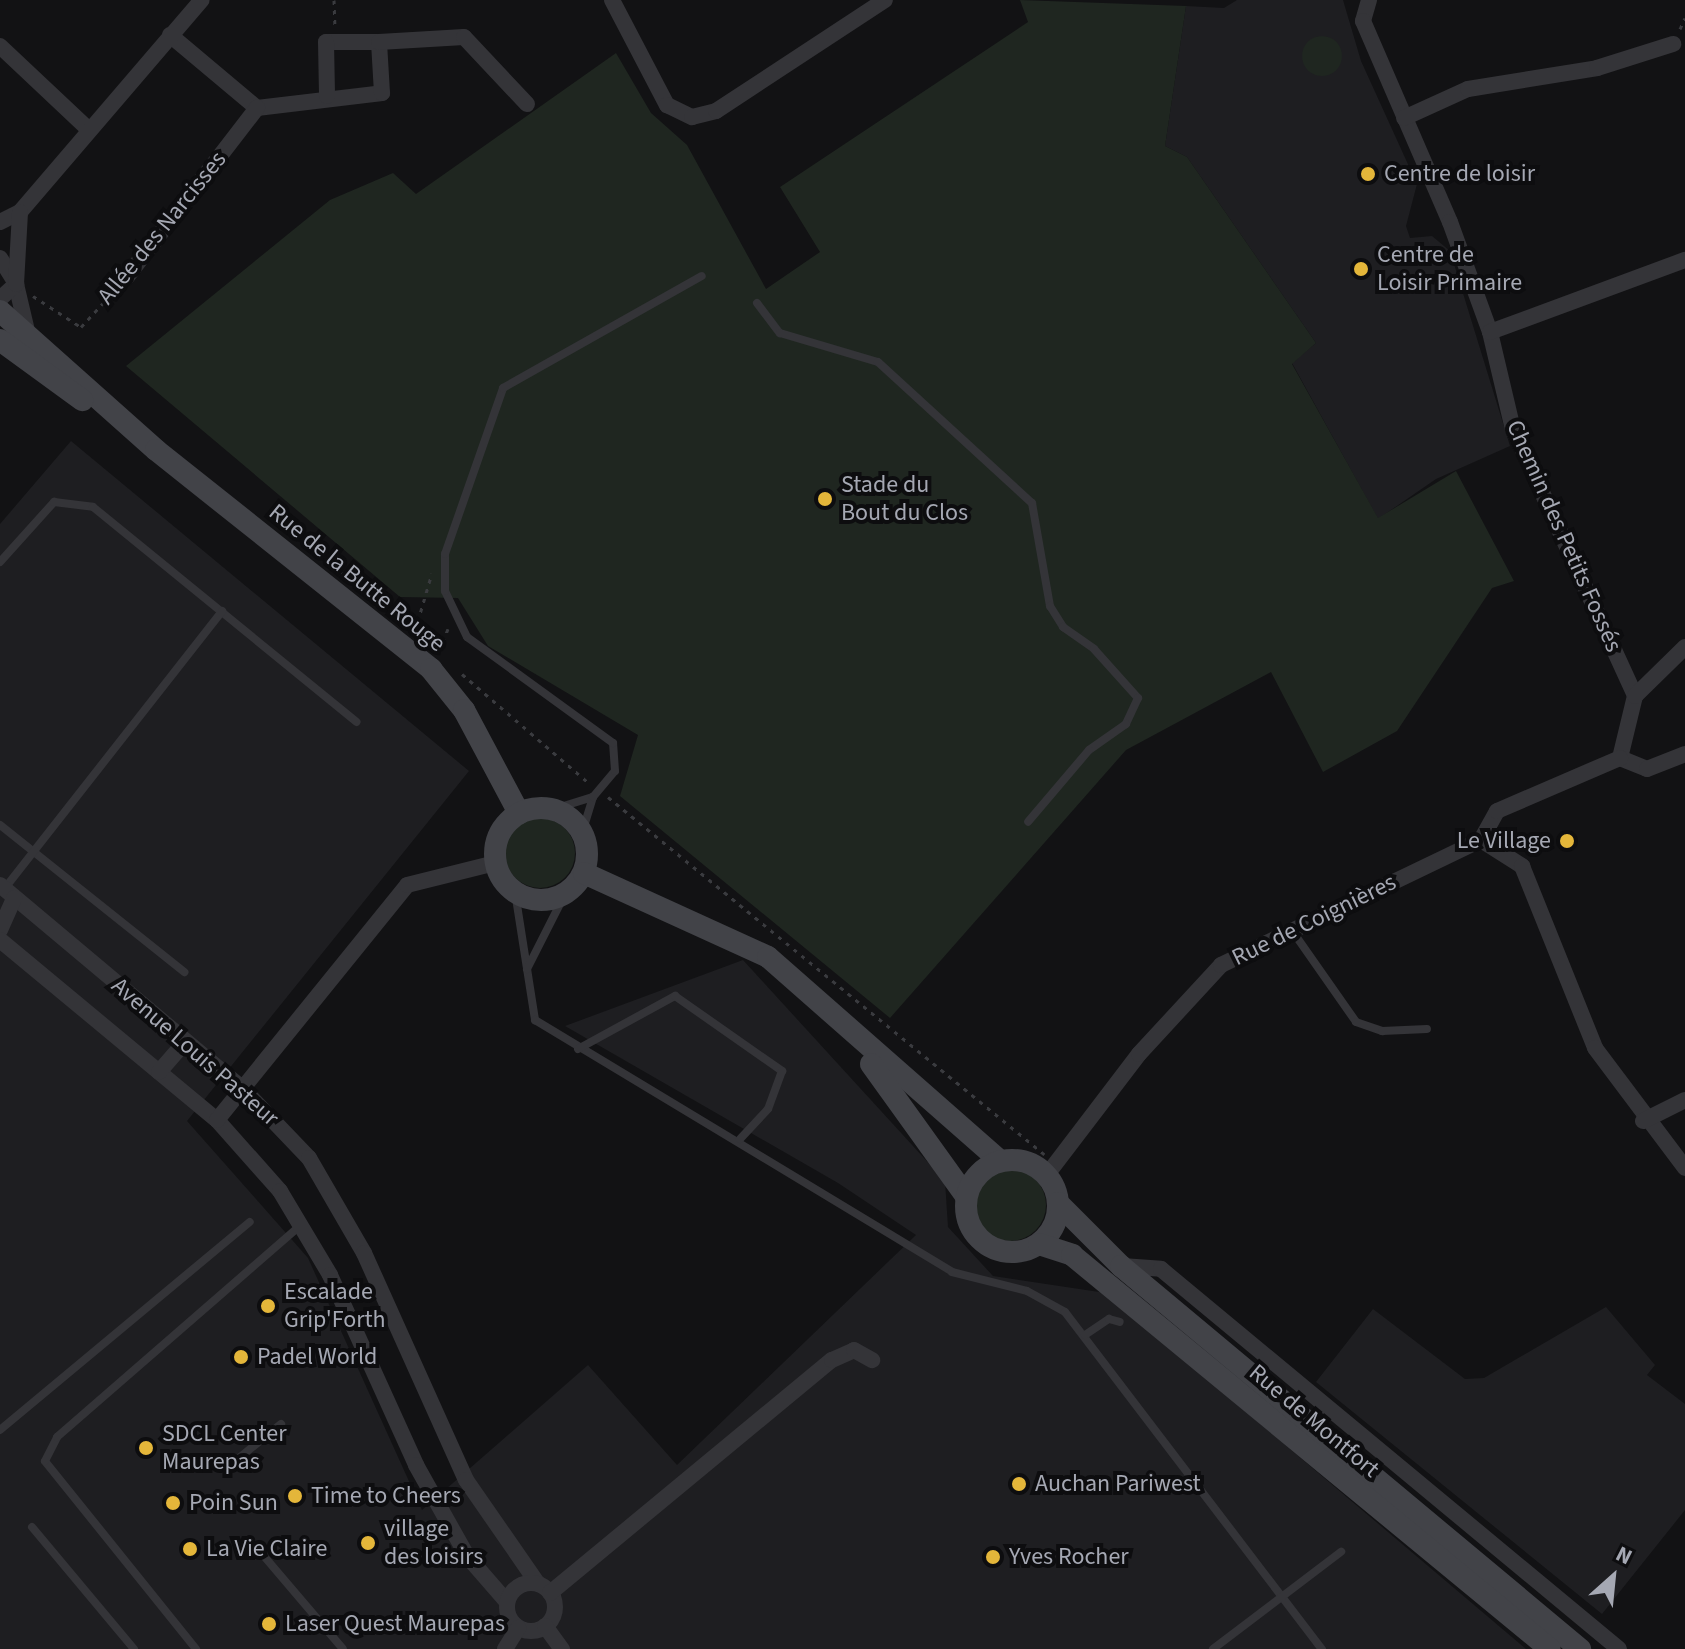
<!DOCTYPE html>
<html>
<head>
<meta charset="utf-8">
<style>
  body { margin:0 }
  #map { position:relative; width:1685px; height:1649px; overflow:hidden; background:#121214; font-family:"Source Sans 3",sans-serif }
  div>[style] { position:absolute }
  .built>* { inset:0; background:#1e1e21 }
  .green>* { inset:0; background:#1f2620 }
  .round { border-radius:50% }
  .path>* { height:3px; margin-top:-1.5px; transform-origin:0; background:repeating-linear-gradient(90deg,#3a3b3f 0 4px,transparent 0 10px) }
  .lane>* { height:8px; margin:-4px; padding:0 4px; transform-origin:4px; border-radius:4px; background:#343438 }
  .street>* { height:16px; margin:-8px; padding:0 8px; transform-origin:8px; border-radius:8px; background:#343438 }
  .street>.ring { margin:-8px; padding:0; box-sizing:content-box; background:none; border:16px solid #343438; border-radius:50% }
  .secondary>* { height:22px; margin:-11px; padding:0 11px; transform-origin:11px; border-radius:11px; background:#424348 }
  .secondary>.ring { margin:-11px; padding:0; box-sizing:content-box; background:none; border:22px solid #424348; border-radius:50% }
  .dots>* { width:22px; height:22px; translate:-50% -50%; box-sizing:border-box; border:4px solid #0d0d0f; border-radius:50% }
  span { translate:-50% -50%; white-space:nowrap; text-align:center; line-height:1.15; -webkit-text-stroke:8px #0d0d0f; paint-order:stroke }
  .poi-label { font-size:24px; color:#a5a8b3 }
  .left { translate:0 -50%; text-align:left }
  .right { translate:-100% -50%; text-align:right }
  .street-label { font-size:24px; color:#a5a8b3 }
  .north { position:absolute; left:1573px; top:1537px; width:80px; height:80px; -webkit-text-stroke:6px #0d0d0f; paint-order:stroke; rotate:27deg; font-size:22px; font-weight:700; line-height:32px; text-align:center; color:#a5a8b3 }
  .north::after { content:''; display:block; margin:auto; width:28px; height:36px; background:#a5a8b3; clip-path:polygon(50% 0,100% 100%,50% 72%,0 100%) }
</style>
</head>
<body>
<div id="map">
  <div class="built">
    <div style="clip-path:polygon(1237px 0,1343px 0,1361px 61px,1417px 184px,1406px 226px,1410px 238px,1432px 236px,1450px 251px,1510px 446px,1436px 479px,1378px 519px,1292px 363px,1316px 343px,1187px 157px,1165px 146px,1186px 6px,1224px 8px)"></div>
    <div style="clip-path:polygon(71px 441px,469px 771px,187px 1121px,308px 1258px,422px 1510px,588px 1365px,677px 1465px,916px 1235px,838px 1183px,565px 1026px,743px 960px,945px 1181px,948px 1227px,993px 1276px,1106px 1293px,1526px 1649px,0 1649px,0 524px)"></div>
    <div style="clip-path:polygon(1606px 1307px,1655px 1365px,1647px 1375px,1685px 1404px,1685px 1510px,1602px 1614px,1316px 1382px,1373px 1309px,1465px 1379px,1484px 1378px)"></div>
  </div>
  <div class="green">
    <div style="clip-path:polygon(1020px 0,1186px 6px,1165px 146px,1187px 157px,1316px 343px,1292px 364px,1378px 518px,1456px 471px,1514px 581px,1492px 588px,1397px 731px,1323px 772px,1271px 672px,1126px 750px,890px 1018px,620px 796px,638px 735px,488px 646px,458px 598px,400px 597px,126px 366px,330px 200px,393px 173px,416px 194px,616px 53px,651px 113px,687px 145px,766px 289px,820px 252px,780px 187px,1028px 22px)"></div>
    <div class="round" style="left:1302px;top:36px;width:40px;height:40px"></div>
    <div class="round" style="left:505px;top:818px;width:70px;height:70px"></div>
    <div class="round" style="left:974px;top:1169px;width:72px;height:72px"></div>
  </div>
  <div class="path">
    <div style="left:334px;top:0;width:26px;rotate:88deg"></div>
    <div style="left:1680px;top:29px;width:12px;rotate:-66deg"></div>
    <div style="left:33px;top:296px;width:57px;rotate:32.9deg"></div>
    <div style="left:81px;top:327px;width:50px;rotate:-47.4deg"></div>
    <div style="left:318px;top:554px;width:68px;rotate:37.2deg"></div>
    <div style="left:415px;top:631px;width:60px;rotate:-73.7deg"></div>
    <div style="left:439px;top:651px;width:24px;rotate:-68deg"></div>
    <div style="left:462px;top:674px;width:169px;rotate:40.7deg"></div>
    <div style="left:608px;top:797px;width:564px;rotate:39.31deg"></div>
  </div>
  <div class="lane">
    <div style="left:757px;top:303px;width:38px;rotate:53deg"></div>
    <div style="left:780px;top:333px;width:102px;rotate:16.5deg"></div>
    <div style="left:878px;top:362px;width:209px;rotate:42.5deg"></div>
    <div style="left:1032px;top:503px;width:105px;rotate:80.1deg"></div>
    <div style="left:1050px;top:606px;width:25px;rotate:58deg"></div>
    <div style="left:1063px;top:627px;width:38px;rotate:35deg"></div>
    <div style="left:1094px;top:649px;width:66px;rotate:48.1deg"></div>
    <div style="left:1138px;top:698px;width:29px;rotate:115deg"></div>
    <div style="left:1126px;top:724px;width:45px;rotate:144.9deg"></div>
    <div style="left:1089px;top:750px;width:94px;rotate:130.3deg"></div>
    <div style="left:0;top:562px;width:81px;rotate:-48deg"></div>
    <div style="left:54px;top:502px;width:39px;rotate:7deg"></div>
    <div style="left:93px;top:507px;width:340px;rotate:39.2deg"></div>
    <div style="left:554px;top:809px;width:41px;rotate:-17.1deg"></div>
    <div style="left:0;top:825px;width:236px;rotate:38.6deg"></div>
    <div style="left:582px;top:833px;width:38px;rotate:-73deg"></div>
    <div style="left:593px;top:797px;width:34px;rotate:-50deg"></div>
    <div style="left:615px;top:771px;width:28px;rotate:-94deg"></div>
    <div style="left:613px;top:743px;width:180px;rotate:-144deg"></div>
    <div style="left:467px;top:637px;width:51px;rotate:-115.6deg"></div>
    <div style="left:445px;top:591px;width:37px;rotate:-90deg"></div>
    <div style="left:445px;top:554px;width:176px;rotate:-70.7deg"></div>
    <div style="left:503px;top:388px;width:228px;rotate:-29.4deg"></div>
    <div style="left:5px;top:888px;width:352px;rotate:-51.9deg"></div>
    <div style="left:515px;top:892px;width:130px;rotate:81.1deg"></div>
    <div style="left:535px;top:1020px;width:487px;rotate:31.1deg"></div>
    <div style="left:952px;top:1272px;width:77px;rotate:14.2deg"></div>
    <div style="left:1027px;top:1291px;width:43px;rotate:28.9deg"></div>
    <div style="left:1065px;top:1312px;width:424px;rotate:52.7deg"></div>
    <div style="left:1291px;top:929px;width:113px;rotate:55deg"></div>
    <div style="left:1356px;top:1022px;width:28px;rotate:19deg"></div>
    <div style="left:1382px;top:1031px;width:45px;rotate:-2.5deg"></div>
    <div style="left:527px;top:969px;width:84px;rotate:-63.1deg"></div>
    <div style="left:578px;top:1049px;width:111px;rotate:-28.7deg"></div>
    <div style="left:675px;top:996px;width:131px;rotate:35deg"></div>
    <div style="left:782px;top:1071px;width:40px;rotate:110.2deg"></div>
    <div style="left:768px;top:1109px;width:41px;rotate:133deg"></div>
    <div style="left:1085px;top:1335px;width:29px;rotate:-34deg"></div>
    <div style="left:1109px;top:1319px;width:11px;rotate:15deg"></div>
    <div style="left:0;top:1430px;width:325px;rotate:-39.8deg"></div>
    <div style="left:229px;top:1466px;width:67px;rotate:-38.9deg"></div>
    <div style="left:32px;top:1527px;width:159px;rotate:50.1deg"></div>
    <div style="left:263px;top:1555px;width:123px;rotate:49.6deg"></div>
    <div style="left:196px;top:1649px;width:241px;rotate:-128.8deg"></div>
    <div style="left:45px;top:1461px;width:27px;rotate:-63deg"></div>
    <div style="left:57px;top:1437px;width:322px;rotate:-41deg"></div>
    <div style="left:1213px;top:1649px;width:161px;rotate:-37.2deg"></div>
  </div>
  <div class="street">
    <div style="left:612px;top:0;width:119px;rotate:62.4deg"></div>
    <div style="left:667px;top:105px;width:28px;rotate:26deg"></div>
    <div style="left:692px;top:117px;width:25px;rotate:-14deg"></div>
    <div style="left:716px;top:111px;width:202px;rotate:-33.3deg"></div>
    <div style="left:1369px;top:0;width:22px;rotate:106deg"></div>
    <div style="left:1363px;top:21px;width:219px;rotate:66.6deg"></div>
    <div style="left:1450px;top:222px;width:117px;rotate:70deg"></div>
    <div style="left:1490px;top:332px;width:100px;rotate:76.7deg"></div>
    <div style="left:1513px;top:429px;width:294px;rotate:65.4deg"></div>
    <div style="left:1635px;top:696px;width:64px;rotate:103.6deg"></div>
    <div style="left:170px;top:35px;width:114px;rotate:40deg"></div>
    <div style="left:257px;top:108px;width:126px;rotate:-6.8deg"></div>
    <div style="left:382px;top:93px;width:51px;rotate:-93.4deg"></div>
    <div style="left:379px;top:42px;width:53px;rotate:180deg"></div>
    <div style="left:326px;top:42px;width:54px;rotate:88.9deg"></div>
    <div style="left:379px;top:42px;width:85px;rotate:-3.4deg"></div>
    <div style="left:464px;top:37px;width:92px;rotate:46.8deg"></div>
    <div style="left:0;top:46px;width:122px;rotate:43.3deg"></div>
    <div style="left:1404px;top:118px;width:70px;rotate:-24.4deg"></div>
    <div style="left:1468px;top:89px;width:131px;rotate:-9.2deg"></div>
    <div style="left:1597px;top:68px;width:80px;rotate:-17.5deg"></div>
    <div style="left:0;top:222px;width:22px;rotate:-27deg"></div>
    <div style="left:20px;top:212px;width:279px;rotate:-49.4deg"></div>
    <div style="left:0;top:258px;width:31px;rotate:58deg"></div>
    <div style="left:16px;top:284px;width:52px;rotate:76.8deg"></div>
    <div style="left:126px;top:278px;width:215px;rotate:-52.4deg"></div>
    <div style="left:0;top:299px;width:22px;rotate:-43deg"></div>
    <div style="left:16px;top:284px;width:72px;rotate:-86.8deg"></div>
    <div style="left:1490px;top:332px;width:208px;rotate:-20.3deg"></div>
    <div style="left:1635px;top:696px;width:70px;rotate:-44.4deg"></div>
    <div style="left:1620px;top:758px;width:29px;rotate:22deg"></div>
    <div style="left:1647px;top:769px;width:41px;rotate:-21.5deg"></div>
    <div style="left:1481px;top:840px;width:49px;rotate:32.4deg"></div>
    <div style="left:1522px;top:866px;width:196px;rotate:68.1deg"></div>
    <div style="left:1595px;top:1048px;width:150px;rotate:53.1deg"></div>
    <div style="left:1481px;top:840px;width:33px;rotate:-61deg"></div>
    <div style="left:1497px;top:811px;width:134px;rotate:-23.3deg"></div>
    <div style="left:0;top:885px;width:316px;rotate:40deg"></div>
    <div style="left:242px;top:1088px;width:97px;rotate:46.3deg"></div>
    <div style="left:309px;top:1158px;width:110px;rotate:59.9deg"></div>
    <div style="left:364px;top:1253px;width:249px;rotate:65.8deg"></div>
    <div style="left:466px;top:1480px;width:126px;rotate:55.3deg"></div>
    <div style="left:0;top:930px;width:35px;rotate:-66deg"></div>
    <div style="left:0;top:940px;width:282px;rotate:39.7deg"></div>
    <div style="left:217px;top:1120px;width:95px;rotate:48.4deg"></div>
    <div style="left:280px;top:1191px;width:98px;rotate:59.2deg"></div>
    <div style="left:330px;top:1275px;width:209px;rotate:65.6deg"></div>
    <div style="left:416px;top:1465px;width:104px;rotate:60.7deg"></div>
    <div style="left:467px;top:1556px;width:61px;rotate:49deg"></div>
    <div style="left:159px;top:1072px;width:40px;rotate:-49deg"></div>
    <div style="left:217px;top:1120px;width:302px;rotate:-51deg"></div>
    <div style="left:407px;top:885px;width:91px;rotate:-14deg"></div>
    <div style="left:1643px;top:1121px;width:47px;rotate:-26.6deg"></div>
    <div style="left:1046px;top:1176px;width:153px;rotate:-52.7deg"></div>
    <div style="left:1139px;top:1054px;width:121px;rotate:-47.3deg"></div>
    <div style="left:1221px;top:965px;width:288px;rotate:-25.7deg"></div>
    <div style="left:1122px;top:1266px;width:39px;rotate:4deg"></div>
    <div style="left:1161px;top:1269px;width:595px;rotate:39.68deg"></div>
    <div class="ring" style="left:507px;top:1583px;width:32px;height:32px"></div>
    <div style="left:550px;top:1593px;width:366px;rotate:-39.6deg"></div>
    <div style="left:832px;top:1360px;width:24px;rotate:-24deg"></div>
    <div style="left:854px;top:1350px;width:21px;rotate:29deg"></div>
    <div style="left:545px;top:1626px;width:29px;rotate:54deg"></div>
    <div style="left:505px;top:1649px;width:25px;rotate:-58deg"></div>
  </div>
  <div class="secondary">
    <div style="left:0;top:311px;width:209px;rotate:41.7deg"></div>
    <div style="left:156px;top:450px;width:352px;rotate:38.5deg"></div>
    <div style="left:431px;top:669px;width:53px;rotate:51.2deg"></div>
    <div style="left:464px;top:710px;width:117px;rotate:61.9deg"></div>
    <div style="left:0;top:340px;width:102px;rotate:36.2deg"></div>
    <div class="ring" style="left:495px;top:808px;width:70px;height:70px"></div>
    <div style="left:584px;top:873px;width:202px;rotate:24.5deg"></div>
    <div style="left:768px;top:957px;width:309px;rotate:41.3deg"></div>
    <div style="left:871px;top:1064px;width:163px;rotate:54.3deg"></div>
    <div class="ring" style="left:966px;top:1160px;width:70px;height:70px"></div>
    <div style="left:1058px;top:1203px;width:89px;rotate:45deg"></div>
    <div style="left:1121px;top:1266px;width:598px;rotate:39.84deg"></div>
    <div style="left:1039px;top:1244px;width:35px;rotate:18deg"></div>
    <div style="left:1072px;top:1255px;width:619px;rotate:39.5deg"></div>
  </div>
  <div class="dots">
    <div style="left:1368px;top:174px;background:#e4b63a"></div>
    <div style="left:1361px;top:269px;background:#e4b63a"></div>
    <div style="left:825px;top:499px;background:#e4b63a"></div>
    <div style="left:1567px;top:841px;background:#e4b63a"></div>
    <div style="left:268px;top:1306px;background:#e4b63a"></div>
    <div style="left:241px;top:1357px;background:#e4b63a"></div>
    <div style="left:146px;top:1448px;background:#e4b63a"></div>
    <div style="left:1019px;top:1484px;background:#e4b63a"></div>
    <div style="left:295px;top:1496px;background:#e4b63a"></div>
    <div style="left:173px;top:1503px;background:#e4b63a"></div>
    <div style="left:368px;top:1543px;background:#e4b63a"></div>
    <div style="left:190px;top:1549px;background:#e4b63a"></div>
    <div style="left:993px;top:1557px;background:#e4b63a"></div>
    <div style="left:269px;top:1624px;background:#e4b63a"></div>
  </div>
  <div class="poi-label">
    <span class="left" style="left:1384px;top:174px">Centre de loisir</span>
    <span class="left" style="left:1377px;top:269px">Centre de<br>Loisir Primaire</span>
    <span class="left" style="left:841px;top:499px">Stade du<br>Bout du Clos</span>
    <span class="right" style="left:1551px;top:841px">Le Village</span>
    <span class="left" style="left:284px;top:1306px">Escalade<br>Grip'Forth</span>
    <span class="left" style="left:257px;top:1357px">Padel World</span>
    <span class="left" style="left:162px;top:1448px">SDCL Center<br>Maurepas</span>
    <span class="left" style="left:1035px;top:1484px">Auchan Pariwest</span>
    <span class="left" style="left:311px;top:1496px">Time to Cheers</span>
    <span class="left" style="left:189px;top:1503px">Poin Sun</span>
    <span class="left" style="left:384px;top:1543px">village<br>des loisirs</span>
    <span class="left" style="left:206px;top:1549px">La Vie Claire</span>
    <span class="left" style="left:1009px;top:1557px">Yves Rocher</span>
    <span class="left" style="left:285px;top:1624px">Laser Quest Maurepas</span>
  </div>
  <div class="street-label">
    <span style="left:162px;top:228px;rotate:-51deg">Allée des Narcisses</span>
    <span style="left:1564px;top:536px;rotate:66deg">Chemin des Petits Fossés</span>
    <span style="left:357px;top:578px;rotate:39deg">Rue de la Butte Rouge</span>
    <span style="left:1314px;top:920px;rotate:-26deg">Rue de Coignières</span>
    <span style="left:195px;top:1052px;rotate:41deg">Avenue Louis Pasteur</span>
    <span style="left:1314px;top:1421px;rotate:40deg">Rue de Montfort</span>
  </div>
  <div class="north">N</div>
</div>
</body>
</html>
